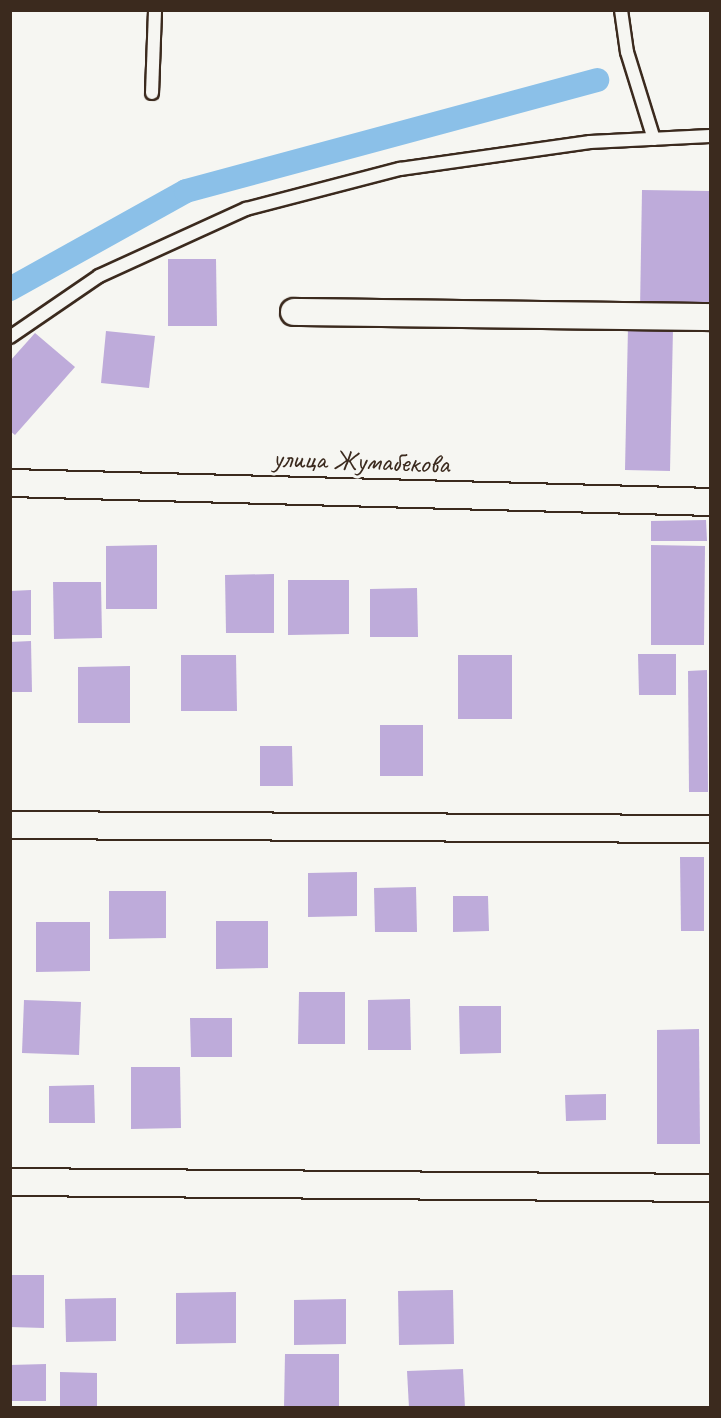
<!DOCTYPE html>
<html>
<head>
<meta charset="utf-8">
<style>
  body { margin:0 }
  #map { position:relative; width:721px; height:1418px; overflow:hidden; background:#f6f6f2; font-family:Caveat,sans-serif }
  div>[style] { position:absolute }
  .canal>* { height:24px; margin:-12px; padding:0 12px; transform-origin:12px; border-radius:12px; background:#8bc0e8 }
  .building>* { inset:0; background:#beabda }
  .roads { filter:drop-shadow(2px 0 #3b2a1e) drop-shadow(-2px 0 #3b2a1e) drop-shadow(0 2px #3b2a1e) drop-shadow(0 -2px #3b2a1e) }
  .lane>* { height:12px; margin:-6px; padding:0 6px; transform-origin:6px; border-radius:6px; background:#f6f6f2 }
  .street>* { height:26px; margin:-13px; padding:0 13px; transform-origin:13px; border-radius:13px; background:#f6f6f2 }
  span { translate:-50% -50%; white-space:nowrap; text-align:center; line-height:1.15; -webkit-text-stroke:6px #f6f6f2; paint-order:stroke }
  .street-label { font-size:28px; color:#3b2a1e }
  .frame { position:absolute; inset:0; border:12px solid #3b2a1e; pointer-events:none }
</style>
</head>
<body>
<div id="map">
  <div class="canal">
    <div style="left:10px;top:289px;width:201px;rotate:-29.1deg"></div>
    <div style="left:186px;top:191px;width:426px;rotate:-15.1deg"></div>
  </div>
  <div class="building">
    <div style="clip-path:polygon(642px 190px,710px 191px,710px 311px,640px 310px)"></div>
    <div style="clip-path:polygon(168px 259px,216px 259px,217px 326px,168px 326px)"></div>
    <div style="clip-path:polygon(628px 327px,673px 328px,670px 471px,625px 470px)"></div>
    <div style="clip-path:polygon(106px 331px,155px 336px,149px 388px,101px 383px)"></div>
    <div style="clip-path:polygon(35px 333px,75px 367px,15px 435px,10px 431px,10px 361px)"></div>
    <div style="clip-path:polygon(706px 520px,707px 541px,651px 541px,651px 521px)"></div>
    <div style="clip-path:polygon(157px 545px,157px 609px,106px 609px,106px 546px)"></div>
    <div style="clip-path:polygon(651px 545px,705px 546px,704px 645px,651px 645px)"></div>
    <div style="clip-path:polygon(274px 574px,274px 633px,226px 633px,225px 575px)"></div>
    <div style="clip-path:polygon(288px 580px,349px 580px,349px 634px,288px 635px)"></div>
    <div style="clip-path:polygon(53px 582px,101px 582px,102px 638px,54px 639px)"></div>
    <div style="clip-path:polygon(417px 588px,418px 637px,370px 637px,370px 589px)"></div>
    <div style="clip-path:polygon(31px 590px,31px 635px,10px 635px,10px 591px)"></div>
    <div style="clip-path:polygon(31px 641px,32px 692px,10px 692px,10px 642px)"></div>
    <div style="clip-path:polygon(638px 654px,676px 654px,676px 695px,639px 695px)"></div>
    <div style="clip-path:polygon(181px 655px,236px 655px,237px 711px,181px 711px)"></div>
    <div style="clip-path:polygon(458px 655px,512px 655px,512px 719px,458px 719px)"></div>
    <div style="clip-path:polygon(130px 666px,130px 723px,78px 723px,78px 667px)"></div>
    <div style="clip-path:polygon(707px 670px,708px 792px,689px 792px,688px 671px)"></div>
    <div style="clip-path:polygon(380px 725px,423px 725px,423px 776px,380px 776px)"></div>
    <div style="clip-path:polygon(260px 746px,292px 746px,293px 786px,260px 786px)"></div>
    <div style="clip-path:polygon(680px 857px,704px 857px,704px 931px,681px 931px)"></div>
    <div style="clip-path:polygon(357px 872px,357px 916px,308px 917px,308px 873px)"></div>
    <div style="clip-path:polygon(416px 887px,417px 932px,375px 932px,374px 888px)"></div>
    <div style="clip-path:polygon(109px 891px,166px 891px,166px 938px,109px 939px)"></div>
    <div style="clip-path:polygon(453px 896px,488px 896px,489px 931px,453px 932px)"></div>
    <div style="clip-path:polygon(216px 921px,268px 921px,268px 968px,216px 969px)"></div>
    <div style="clip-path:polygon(36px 922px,90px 922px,90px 971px,36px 972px)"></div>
    <div style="clip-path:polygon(299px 992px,345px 992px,345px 1044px,298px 1044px)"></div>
    <div style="clip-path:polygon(410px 999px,411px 1050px,368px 1050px,368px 1000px)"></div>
    <div style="clip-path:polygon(24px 1000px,81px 1002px,79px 1055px,22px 1053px)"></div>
    <div style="clip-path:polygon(459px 1006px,501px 1006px,501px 1053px,460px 1054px)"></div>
    <div style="clip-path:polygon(190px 1018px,232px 1018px,232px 1057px,191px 1057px)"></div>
    <div style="clip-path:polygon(699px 1029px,700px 1144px,657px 1144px,657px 1030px)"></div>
    <div style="clip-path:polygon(131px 1067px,180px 1067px,181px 1128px,131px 1129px)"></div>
    <div style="clip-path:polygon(94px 1085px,95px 1123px,49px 1123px,49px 1086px)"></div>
    <div style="clip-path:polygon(606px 1094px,606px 1120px,566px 1121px,565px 1095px)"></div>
    <div style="clip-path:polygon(10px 1275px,44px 1275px,44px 1328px,10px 1327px)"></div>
    <div style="clip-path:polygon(453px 1290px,454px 1344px,399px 1345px,398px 1291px)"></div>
    <div style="clip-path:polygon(236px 1292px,236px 1343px,176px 1344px,176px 1293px)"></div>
    <div style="clip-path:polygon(116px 1298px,116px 1341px,66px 1342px,65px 1299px)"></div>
    <div style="clip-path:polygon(346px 1299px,346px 1344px,294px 1345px,294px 1300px)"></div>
    <div style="clip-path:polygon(285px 1354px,339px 1354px,339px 1408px,284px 1408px)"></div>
    <div style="clip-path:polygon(46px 1364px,46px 1401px,10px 1401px,10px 1365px)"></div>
    <div style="clip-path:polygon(463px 1369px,465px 1408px,409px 1408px,407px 1371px)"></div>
    <div style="clip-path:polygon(60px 1372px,97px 1373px,97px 1408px,60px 1408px)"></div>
  </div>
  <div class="roads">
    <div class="lane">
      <div style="left:621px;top:10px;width:42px;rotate:81.9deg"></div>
      <div style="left:627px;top:52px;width:91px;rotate:72.8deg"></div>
      <div style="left:152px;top:93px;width:83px;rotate:-87.9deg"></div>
      <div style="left:10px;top:337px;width:108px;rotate:-34.4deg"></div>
      <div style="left:99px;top:276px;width:162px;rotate:-24.5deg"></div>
      <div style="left:246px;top:209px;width:159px;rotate:-14.6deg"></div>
      <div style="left:400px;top:169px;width:192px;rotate:-8.1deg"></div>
      <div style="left:590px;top:142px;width:120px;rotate:-2.9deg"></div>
    </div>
    <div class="street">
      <div style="left:294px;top:312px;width:416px;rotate:0.7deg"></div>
      <div style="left:10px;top:483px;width:700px;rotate:1.55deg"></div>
      <div style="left:10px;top:825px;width:700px;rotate:0.33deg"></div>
      <div style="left:10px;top:1182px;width:700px;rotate:0.49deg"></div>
    </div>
  </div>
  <div class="street-label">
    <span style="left:361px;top:461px;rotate:2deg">улица Жумабекова</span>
  </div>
  <div class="frame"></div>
</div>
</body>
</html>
